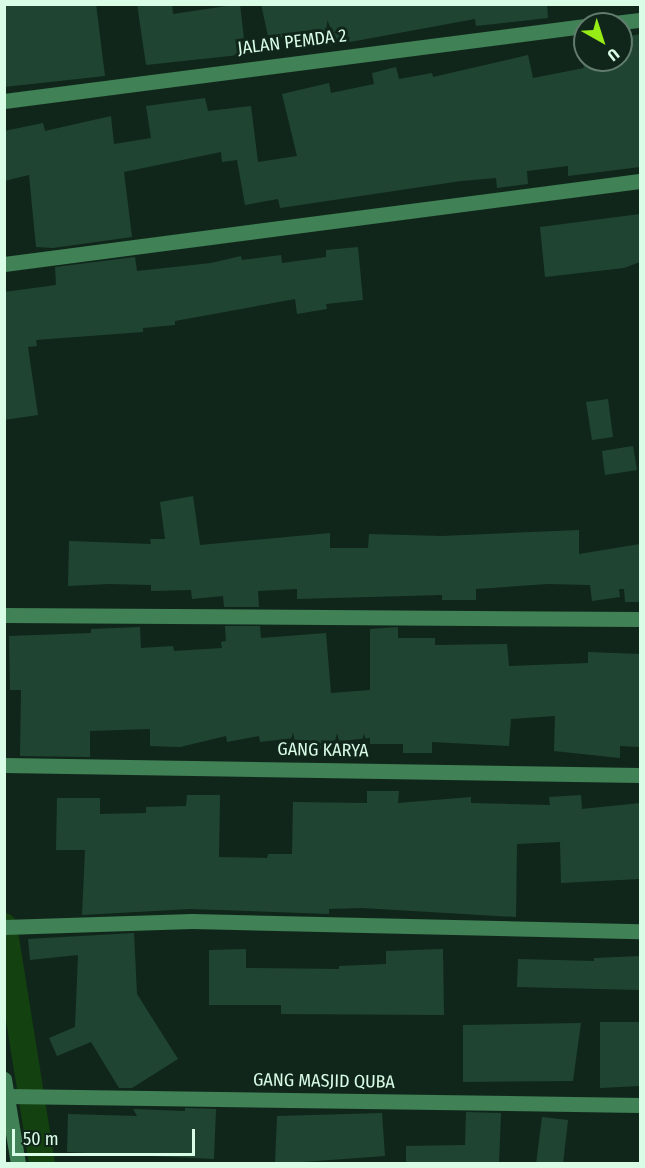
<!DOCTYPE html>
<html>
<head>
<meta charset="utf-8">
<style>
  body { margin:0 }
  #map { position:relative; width:645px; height:1168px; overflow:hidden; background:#11261b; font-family:"Fira Sans Condensed",sans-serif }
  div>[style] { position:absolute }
  .canal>* { height:26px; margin:-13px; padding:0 13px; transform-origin:13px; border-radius:13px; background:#13410f }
  .building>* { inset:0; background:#1f4532 }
  .minor>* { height:15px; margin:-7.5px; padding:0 7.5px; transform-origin:7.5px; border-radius:7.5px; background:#408155 }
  span { translate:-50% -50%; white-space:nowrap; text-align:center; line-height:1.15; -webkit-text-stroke:6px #11261b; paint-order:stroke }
  .street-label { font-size:18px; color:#d9fce7 }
  .frame { position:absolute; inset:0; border:6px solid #d9fce7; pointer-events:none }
  .north { position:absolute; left:573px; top:12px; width:60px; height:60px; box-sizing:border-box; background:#11261b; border:2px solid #617c6d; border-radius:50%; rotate:141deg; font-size:16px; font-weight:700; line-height:24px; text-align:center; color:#d9fce7 }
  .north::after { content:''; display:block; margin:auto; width:21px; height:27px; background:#98ec15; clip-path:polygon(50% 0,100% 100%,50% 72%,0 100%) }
  .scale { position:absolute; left:12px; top:1129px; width:183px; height:27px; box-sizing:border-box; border:3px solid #d9fce7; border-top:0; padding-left:8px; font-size:18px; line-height:21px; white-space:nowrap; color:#d9fce7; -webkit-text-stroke:4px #11261b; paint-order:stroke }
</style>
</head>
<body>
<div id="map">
  <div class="canal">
    <div style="left:4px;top:926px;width:241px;rotate:80.9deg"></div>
  </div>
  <div class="building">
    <div style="clip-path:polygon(4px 4px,96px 4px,105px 76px,4px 87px)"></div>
    <div style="clip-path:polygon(137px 4px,172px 4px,173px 14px,240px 4px,245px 48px,238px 49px,239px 55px,146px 65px)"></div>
    <div style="clip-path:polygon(261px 4px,547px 4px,548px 18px,476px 26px,475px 19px,328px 46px,327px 40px,312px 42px,310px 31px,269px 41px)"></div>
    <div style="clip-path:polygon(640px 34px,640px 167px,568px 176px,568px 166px,527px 171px,528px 184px,497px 188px,496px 178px,461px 181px,280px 208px,278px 199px,245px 205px,237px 160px,222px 162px,221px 152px,124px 172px,132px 237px,53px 248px,36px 247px,29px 175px,4px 181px,4px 131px,43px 123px,45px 131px,111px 116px,114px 144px,151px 138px,146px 106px,205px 98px,208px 111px,251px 106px,258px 162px,297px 156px,282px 94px,329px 83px,331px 93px,374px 84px,372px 73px,396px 67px,399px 79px,432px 73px,433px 77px,528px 55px,533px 78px,584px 68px,580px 45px,585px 44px,585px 60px,621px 60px,621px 38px)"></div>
    <div style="clip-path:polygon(640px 214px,640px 262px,624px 268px,545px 277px,540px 227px)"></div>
    <div style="clip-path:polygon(358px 247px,363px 300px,326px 304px,327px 309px,297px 314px,295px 299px,175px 321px,175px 325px,143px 328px,143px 332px,36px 340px,37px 346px,28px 347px,38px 415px,4px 420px,4px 292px,56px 285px,55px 267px,135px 257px,137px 271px,211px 263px,241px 256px,242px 260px,281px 255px,282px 263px,326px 257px,326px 250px)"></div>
    <div style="clip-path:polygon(608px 399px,613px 437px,592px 440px,586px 402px)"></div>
    <div style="clip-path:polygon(633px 446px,637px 470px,605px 475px,602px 451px)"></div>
    <div style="clip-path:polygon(193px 496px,200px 545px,330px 533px,330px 548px,368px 548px,369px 534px,442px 536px,579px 530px,579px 554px,640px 544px,640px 602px,625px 602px,624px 589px,619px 589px,620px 597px,592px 601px,590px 585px,548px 584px,476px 589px,476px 600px,442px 600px,442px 595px,297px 599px,297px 589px,258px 591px,259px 607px,224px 607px,223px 596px,192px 599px,191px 590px,151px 591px,151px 585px,109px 584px,68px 586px,69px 541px,151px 544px,150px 539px,165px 539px,160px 502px)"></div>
    <div style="clip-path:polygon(225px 626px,260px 626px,261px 638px,326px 633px,331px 693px,370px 690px,370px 629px,398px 627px,398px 638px,435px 638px,435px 645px,507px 644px,509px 666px,588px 663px,588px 652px,640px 654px,640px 747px,620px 746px,620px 758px,554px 751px,555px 716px,511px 719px,509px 746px,432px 742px,432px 753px,403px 753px,403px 744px,370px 744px,370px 738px,331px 742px,332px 748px,294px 750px,294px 738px,260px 742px,259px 736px,227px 742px,226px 736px,180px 747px,150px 746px,150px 729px,90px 731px,90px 757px,20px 756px,21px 690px,10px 690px,9px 636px,91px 633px,91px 629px,140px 627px,141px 648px,173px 646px,174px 651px,222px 648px,221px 642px,226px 641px)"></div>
    <div style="clip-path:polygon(367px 791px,399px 791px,398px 803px,471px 797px,471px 803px,550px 805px,549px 797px,581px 795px,582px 809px,640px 803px,640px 879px,561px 883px,560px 842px,517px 844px,516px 917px,362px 908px,329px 909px,329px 914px,190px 909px,82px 915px,85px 850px,56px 850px,57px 798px,100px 798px,100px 814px,146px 813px,146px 807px,186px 806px,187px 795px,220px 795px,219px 857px,267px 858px,268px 854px,292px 854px,293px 802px,367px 803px)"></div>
    <div style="clip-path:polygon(134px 933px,137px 994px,178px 1059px,132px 1088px,119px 1088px,91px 1042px,57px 1056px,49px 1038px,75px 1027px,78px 955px,30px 960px,28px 939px)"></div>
    <div style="clip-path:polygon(246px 949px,246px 968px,339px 969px,339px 966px,386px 964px,386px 951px,443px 949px,444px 1015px,281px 1014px,281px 1005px,209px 1005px,209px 950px)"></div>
    <div style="clip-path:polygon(640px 956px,640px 990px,517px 987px,518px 959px,594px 961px,594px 958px)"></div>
    <div style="clip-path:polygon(600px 1022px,640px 1022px,640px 1086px,600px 1088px)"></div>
    <div style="clip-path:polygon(581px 1023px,573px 1081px,463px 1082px,463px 1025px)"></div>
    <div style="clip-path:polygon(185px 1108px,216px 1109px,214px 1159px,67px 1152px,68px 1114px,137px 1116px,133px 1109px,185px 1111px)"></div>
    <div style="clip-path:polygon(466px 1112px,501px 1113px,499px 1164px,406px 1164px,406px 1146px,465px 1145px)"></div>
    <div style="clip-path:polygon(382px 1113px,385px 1156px,275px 1164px,277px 1116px)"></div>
    <div style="clip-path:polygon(542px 1117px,568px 1120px,563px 1164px,536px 1164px)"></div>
  </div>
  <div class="minor">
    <div style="left:606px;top:24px;width:34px;rotate:-7deg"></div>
    <div style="left:4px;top:101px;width:586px;rotate:-7.36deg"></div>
    <div style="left:4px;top:264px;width:641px;rotate:-7.44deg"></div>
    <div style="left:4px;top:615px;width:636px;rotate:0.36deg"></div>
    <div style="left:4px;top:765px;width:636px;rotate:0.9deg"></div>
    <div style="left:4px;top:927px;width:188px;rotate:-1.8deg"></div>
    <div style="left:192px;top:921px;width:448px;rotate:1.3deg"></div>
    <div style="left:4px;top:1079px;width:86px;rotate:80.6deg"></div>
    <div style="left:7px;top:1096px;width:633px;rotate:0.81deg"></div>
  </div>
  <div class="street-label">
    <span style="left:292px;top:42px;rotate:-7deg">JALAN PEMDA 2</span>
    <span style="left:323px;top:750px;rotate:1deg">GANG KARYA</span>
    <span style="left:324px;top:1081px;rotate:1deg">GANG MASJID QUBA</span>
  </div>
  <div class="frame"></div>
  <div class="north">U</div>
  <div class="scale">50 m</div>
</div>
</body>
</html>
